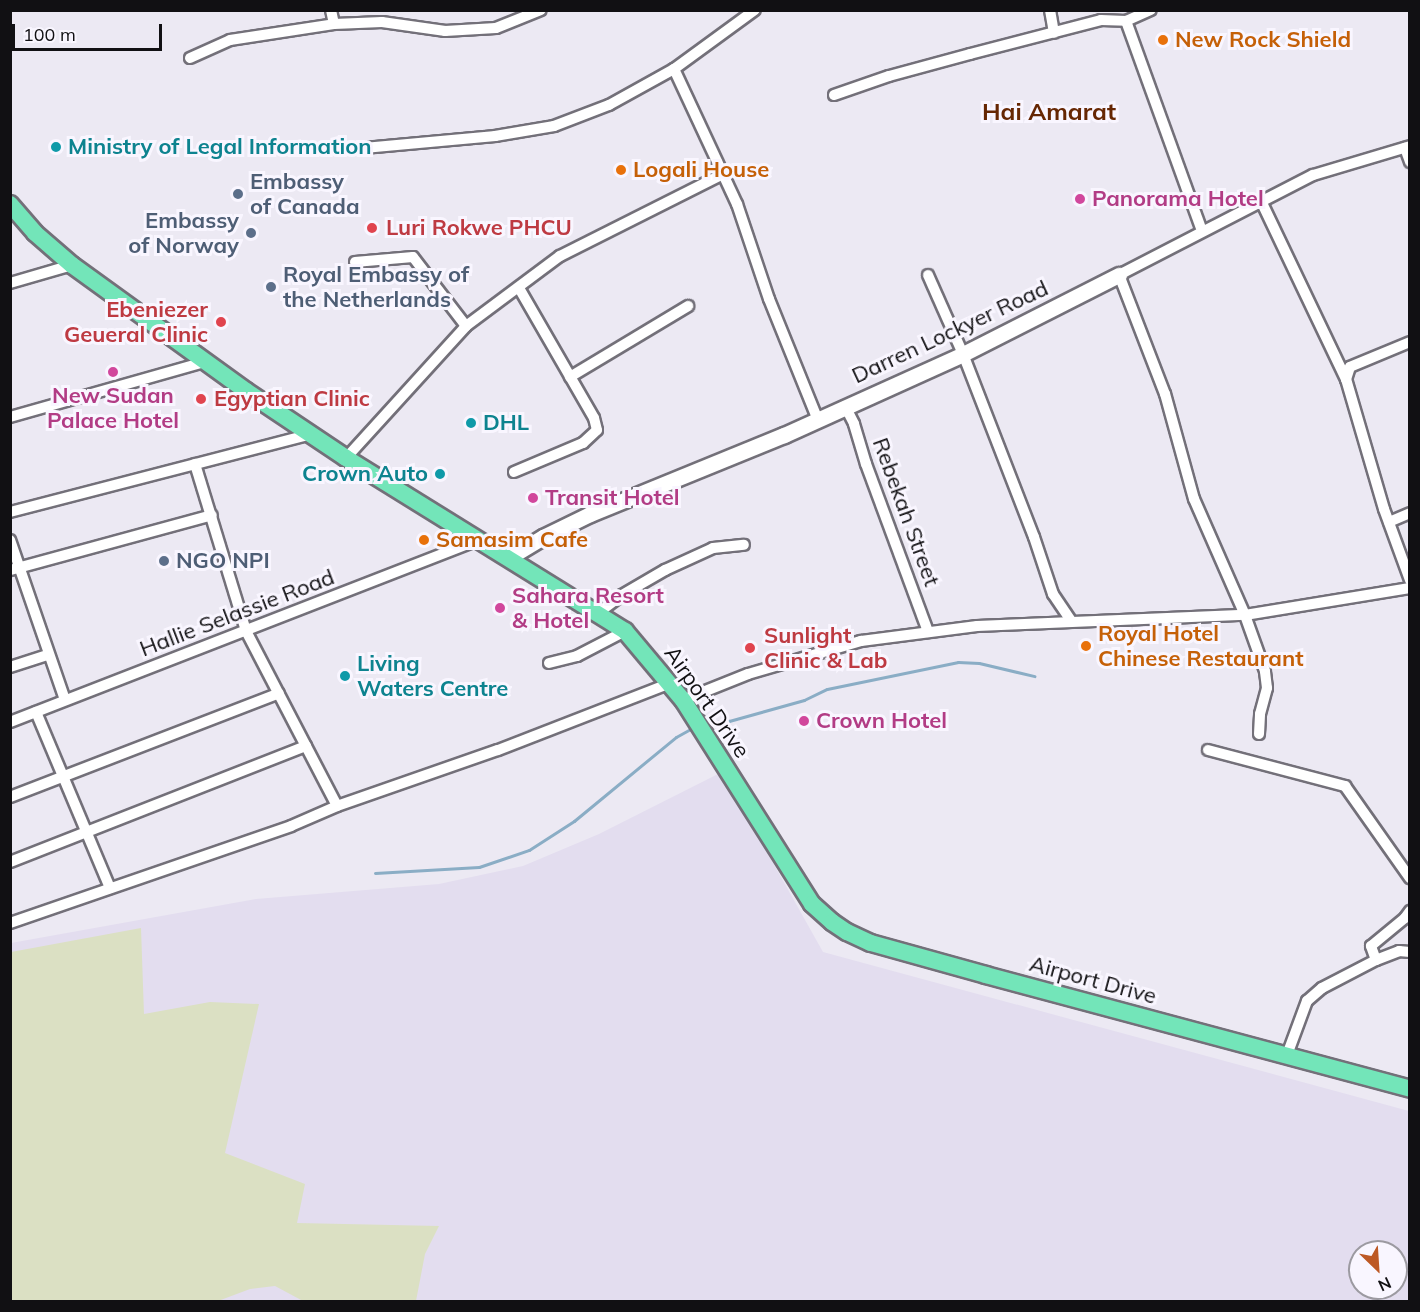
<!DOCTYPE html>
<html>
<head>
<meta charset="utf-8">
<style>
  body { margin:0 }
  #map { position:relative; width:1420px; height:1312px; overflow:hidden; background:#ece9f3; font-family:Mulish,sans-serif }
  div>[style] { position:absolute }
  .built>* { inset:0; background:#e3ddef }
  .green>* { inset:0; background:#dbe0c3 }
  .stream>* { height:3px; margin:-1.5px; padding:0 1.5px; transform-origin:1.5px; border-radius:1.5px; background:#8aadc5 }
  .roads { filter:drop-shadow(2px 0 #737079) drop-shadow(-2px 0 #737079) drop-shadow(0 2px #737079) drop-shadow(0 -2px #737079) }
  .street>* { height:10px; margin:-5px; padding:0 5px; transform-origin:5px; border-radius:5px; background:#fff }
  .secondary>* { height:15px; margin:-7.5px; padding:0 7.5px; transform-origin:7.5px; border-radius:7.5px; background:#fff }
  .primary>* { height:16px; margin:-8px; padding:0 8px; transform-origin:8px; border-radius:8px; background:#73e5b9 }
  .dots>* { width:16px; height:16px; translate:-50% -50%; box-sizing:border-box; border:3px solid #f9f6ff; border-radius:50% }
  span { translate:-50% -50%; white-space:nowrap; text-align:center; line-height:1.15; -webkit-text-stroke:6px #f9f6ff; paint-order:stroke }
  .food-label { font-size:22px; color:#c56008; font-weight:700 }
  .left { translate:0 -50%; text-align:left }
  .culture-label { font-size:22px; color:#0d838f; font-weight:700 }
  .right { translate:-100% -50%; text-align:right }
  .service-label { font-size:22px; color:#4e5e75; font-weight:700 }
  .hotel-label { font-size:22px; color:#b23c85; font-weight:700 }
  .health-label { font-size:22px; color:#be3a42; font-weight:700 }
  .street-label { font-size:22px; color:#111013 }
  .neighbourhood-label { font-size:24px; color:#662703; font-weight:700 }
  .frame { position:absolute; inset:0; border:12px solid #111013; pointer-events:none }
  .north { position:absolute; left:1348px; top:1240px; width:60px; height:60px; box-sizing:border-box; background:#f9f6ff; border:2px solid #9c9aa1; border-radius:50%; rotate:155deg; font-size:16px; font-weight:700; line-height:24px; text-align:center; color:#111013 }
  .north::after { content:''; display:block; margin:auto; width:21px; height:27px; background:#bd5925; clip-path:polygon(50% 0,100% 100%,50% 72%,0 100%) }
  .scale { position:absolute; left:12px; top:24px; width:150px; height:27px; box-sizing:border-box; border:3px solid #111013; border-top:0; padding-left:8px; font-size:18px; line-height:21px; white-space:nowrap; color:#111013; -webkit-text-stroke:4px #f9f6ff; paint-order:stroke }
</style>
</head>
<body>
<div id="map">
  <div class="built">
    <div style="clip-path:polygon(evenodd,722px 772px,823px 952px,1409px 1111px,1409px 1301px,11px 1302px,11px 943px,256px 899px,439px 884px,523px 866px,599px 834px,722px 772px,1360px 1252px,1396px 1252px,1396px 1288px,1360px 1288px,1360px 1252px)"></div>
  </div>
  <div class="green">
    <div style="clip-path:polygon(141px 928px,144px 1014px,210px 1002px,259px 1004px,225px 1153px,305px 1184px,297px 1223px,439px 1226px,425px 1254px,416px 1301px,303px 1301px,275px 1286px,250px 1289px,218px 1301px,11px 1301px,11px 952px)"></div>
  </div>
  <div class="stream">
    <div style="left:704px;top:723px;width:25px;rotate:-5deg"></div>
    <div style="left:729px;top:721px;width:78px;rotate:-15.6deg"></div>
    <div style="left:804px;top:700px;width:25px;rotate:-26deg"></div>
    <div style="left:827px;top:689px;width:134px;rotate:-11.6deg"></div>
    <div style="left:958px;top:662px;width:21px;rotate:3deg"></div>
    <div style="left:979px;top:663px;width:57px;rotate:13.3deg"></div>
    <div style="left:375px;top:873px;width:104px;rotate:-3.3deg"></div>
    <div style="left:479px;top:867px;width:53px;rotate:-18.8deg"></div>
    <div style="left:529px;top:850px;width:54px;rotate:-32.8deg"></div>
    <div style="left:574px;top:821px;width:132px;rotate:-39.5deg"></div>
    <div style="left:676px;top:737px;width:18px;rotate:-29deg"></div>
  </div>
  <div class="roads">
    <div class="street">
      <div style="left:331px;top:10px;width:14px;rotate:78deg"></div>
      <div style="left:1050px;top:10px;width:23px;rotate:80deg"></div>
      <div style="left:1126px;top:21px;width:223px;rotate:70.1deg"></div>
      <div style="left:190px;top:58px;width:44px;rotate:-24.2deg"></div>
      <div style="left:230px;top:40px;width:105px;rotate:-8.7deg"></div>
      <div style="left:334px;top:24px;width:48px;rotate:-2.4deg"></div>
      <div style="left:382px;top:22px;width:64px;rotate:8.1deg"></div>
      <div style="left:445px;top:31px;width:51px;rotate:-3.4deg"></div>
      <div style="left:496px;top:28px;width:48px;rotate:-21.8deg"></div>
      <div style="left:674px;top:69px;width:149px;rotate:65deg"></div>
      <div style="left:737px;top:204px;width:100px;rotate:71.4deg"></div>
      <div style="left:769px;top:299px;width:131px;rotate:68deg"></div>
      <div style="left:834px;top:95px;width:58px;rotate:-19.1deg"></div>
      <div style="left:889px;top:76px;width:84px;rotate:-15.2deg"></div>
      <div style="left:970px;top:54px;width:135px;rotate:-14.5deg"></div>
      <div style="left:1101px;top:20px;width:25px;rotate:2deg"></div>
      <div style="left:1126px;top:21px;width:27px;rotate:-24deg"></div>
      <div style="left:364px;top:148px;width:132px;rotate:-5.2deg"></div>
      <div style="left:495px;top:136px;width:60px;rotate:-9.6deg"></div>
      <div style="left:554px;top:126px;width:59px;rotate:-20.9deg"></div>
      <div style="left:609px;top:105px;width:74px;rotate:-29deg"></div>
      <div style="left:674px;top:69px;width:100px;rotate:-36.1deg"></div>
      <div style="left:1405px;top:148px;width:15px;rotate:70deg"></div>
      <div style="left:1262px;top:203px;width:195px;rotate:64.5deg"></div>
      <div style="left:355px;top:262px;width:58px;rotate:-4.9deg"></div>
      <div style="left:413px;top:257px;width:87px;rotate:52.5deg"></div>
      <div style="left:928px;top:275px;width:86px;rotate:66.1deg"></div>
      <div style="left:963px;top:354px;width:196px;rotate:68.8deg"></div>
      <div style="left:1034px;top:537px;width:60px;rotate:71.6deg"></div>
      <div style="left:1053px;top:594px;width:32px;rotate:56deg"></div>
      <div style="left:10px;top:283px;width:65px;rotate:-16.2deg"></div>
      <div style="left:1410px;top:342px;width:65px;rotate:157.4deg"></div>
      <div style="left:1350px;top:367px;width:13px;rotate:108deg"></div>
      <div style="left:1346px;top:379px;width:135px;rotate:73.7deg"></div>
      <div style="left:1384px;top:509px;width:76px;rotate:69.9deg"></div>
      <div style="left:570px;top:377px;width:138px;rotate:-31deg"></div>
      <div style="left:845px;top:406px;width:20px;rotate:63deg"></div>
      <div style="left:854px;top:424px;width:42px;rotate:73.3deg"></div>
      <div style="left:866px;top:464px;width:179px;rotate:69.7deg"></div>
      <div style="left:10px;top:417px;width:203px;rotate:-15.8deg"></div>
      <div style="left:346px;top:458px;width:178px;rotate:-47.7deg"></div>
      <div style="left:466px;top:326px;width:117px;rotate:-36.7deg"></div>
      <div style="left:560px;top:256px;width:182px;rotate:-26.7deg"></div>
      <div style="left:195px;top:464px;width:175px;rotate:73deg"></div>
      <div style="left:246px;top:631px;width:197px;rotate:62.5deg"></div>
      <div style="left:514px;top:472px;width:75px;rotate:-22.8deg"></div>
      <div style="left:583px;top:443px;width:19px;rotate:-43deg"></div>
      <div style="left:597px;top:430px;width:12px;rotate:-104deg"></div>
      <div style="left:594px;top:418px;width:150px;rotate:-120deg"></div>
      <div style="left:10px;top:512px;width:311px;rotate:-14.5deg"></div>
      <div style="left:1389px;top:522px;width:23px;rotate:-23deg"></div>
      <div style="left:10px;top:540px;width:169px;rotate:71deg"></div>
      <div style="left:10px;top:570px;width:209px;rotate:-15.2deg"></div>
      <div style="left:598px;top:613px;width:30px;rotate:-37deg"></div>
      <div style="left:622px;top:595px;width:50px;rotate:-30.2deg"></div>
      <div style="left:665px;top:570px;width:53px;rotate:-24.6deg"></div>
      <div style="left:713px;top:548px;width:31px;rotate:-6deg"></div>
      <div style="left:549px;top:663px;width:29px;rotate:-14deg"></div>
      <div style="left:577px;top:656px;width:54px;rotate:-27.5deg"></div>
      <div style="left:10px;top:667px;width:40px;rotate:-18deg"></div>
      <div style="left:683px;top:700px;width:70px;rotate:-21.8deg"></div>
      <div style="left:748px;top:674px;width:118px;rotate:-16.3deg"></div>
      <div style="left:861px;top:641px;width:117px;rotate:-7.4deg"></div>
      <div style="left:977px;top:626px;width:268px;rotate:-2.4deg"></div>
      <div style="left:1245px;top:615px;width:167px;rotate:-9.3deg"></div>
      <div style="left:36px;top:712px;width:191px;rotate:67.2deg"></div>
      <div style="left:10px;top:722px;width:502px;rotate:-21.25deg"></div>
      <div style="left:1259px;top:734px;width:20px;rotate:-87deg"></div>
      <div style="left:1260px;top:714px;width:27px;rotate:-75deg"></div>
      <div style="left:1267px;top:688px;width:17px;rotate:-97deg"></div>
      <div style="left:1265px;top:671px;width:59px;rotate:-109.7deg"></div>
      <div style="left:1245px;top:615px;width:127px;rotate:-113.7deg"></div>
      <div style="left:1194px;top:499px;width:109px;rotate:-105.4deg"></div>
      <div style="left:1165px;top:394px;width:128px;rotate:-111.1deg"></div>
      <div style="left:1119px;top:275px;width:218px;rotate:-27.3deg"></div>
      <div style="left:1313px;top:175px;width:101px;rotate:-16.6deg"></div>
      <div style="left:1208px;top:750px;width:142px;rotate:14.7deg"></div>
      <div style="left:1345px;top:786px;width:113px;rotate:54.8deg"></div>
      <div style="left:10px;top:797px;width:288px;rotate:-21.1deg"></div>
      <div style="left:10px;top:862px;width:318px;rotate:-21.4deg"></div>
      <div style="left:10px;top:923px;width:297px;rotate:-19deg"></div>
      <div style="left:291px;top:826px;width:50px;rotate:-23.5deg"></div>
      <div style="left:337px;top:806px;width:170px;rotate:-19.2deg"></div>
      <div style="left:498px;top:750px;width:186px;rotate:-21.2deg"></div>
      <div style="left:1376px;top:960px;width:15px;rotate:-110deg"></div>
      <div style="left:1371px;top:946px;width:44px;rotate:-39.5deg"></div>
      <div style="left:1405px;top:918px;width:9px;rotate:-54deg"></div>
      <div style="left:1287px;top:1055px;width:58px;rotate:-69.7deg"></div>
      <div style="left:1307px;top:1001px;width:20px;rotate:-41deg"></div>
      <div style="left:1322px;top:988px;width:61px;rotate:-27.4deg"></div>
      <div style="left:1376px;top:960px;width:25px;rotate:-21deg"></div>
      <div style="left:1399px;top:951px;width:11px;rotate:5deg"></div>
    </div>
    <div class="secondary">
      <div style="left:508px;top:558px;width:41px;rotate:-31deg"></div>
      <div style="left:543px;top:537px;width:52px;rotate:-26.1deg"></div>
      <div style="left:590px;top:514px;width:209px;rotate:-22.2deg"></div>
      <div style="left:784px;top:435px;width:196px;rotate:-24.3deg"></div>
      <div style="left:963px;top:354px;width:175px;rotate:-26.9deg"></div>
    </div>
    <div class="primary">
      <div style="left:10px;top:204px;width:38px;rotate:49deg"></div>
      <div style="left:35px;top:233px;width:49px;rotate:40.9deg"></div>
      <div style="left:72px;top:265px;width:215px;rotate:35.9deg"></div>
      <div style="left:246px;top:391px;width:120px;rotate:33.8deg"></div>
      <div style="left:346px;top:458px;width:328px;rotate:31.8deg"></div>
      <div style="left:625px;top:631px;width:90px;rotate:50deg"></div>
      <div style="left:683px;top:700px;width:241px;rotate:57.7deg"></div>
      <div style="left:812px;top:904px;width:27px;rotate:42deg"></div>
      <div style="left:832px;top:922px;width:18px;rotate:34deg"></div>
      <div style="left:847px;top:932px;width:26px;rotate:25deg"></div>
      <div style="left:871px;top:943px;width:119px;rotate:15.5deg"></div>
      <div style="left:986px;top:975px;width:439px;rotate:15deg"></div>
    </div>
  </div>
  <div class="dots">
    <div style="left:1163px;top:40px;background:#e8710a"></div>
    <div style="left:56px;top:147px;background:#0f9aa8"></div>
    <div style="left:621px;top:170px;background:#e8710a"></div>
    <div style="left:238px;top:194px;background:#5c6f8a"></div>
    <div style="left:1080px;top:199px;background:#d1479c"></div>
    <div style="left:372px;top:228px;background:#e0444e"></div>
    <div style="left:251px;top:233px;background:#5c6f8a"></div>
    <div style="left:271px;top:287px;background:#5c6f8a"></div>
    <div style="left:221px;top:322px;background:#e0444e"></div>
    <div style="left:113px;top:372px;background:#d1479c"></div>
    <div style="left:201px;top:399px;background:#e0444e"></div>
    <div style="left:471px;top:423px;background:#0f9aa8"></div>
    <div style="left:440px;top:474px;background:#0f9aa8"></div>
    <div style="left:533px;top:498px;background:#d1479c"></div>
    <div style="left:424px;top:540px;background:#e8710a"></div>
    <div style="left:164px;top:561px;background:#5c6f8a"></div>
    <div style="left:500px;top:608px;background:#d1479c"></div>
    <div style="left:1086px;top:646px;background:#e8710a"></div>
    <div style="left:750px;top:648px;background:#e0444e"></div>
    <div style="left:345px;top:676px;background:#0f9aa8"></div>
    <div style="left:804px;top:721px;background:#d1479c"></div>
  </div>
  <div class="food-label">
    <span class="left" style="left:1175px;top:40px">New Rock Shield</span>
    <span class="left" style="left:633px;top:170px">Logali House</span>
    <span class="left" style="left:436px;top:540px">Samasim Cafe</span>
    <span class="left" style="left:1098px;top:646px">Royal Hotel<br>Chinese Restaurant</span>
  </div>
  <div class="culture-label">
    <span class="left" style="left:68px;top:147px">Ministry of Legal Information</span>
    <span class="left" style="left:483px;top:423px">DHL</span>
    <span class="right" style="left:428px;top:474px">Crown Auto</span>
    <span class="left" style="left:357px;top:676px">Living<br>Waters Centre</span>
  </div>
  <div class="service-label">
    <span class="left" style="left:250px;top:194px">Embassy<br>of Canada</span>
    <span class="right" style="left:239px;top:233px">Embassy<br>of Norway</span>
    <span class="left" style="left:283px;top:287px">Royal Embassy of<br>the Netherlands</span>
    <span class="left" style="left:176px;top:561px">NGO NPI</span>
  </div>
  <div class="hotel-label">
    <span class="left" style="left:1092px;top:199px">Panorama Hotel</span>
    <span style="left:113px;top:408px">New Sudan<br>Palace Hotel</span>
    <span class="left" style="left:545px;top:498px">Transit Hotel</span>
    <span class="left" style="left:512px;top:608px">Sahara Resort<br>&amp; Hotel</span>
    <span class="left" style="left:816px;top:721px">Crown Hotel</span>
  </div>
  <div class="health-label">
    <span class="left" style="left:386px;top:228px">Luri Rokwe PHCU</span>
    <span class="right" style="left:208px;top:322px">Ebeniezer<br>Geueral Clinic</span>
    <span class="left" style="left:214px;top:399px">Egyptian Clinic</span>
    <span class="left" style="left:764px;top:648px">Sunlight<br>Clinic &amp; Lab</span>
  </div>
  <div class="street-label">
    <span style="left:950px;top:332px;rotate:-25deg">Darren Lockyer Road</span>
    <span style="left:906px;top:512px;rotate:70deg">Rebekah Street</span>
    <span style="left:237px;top:613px;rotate:-21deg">Hallie Selassie Road</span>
    <span style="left:707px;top:702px;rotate:55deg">Airport Drive</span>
    <span style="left:1093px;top:980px;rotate:15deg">Airport Drive</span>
  </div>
  <div class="neighbourhood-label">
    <span style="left:1049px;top:112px">Hai Amarat</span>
  </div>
  <div class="frame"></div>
  <div class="north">N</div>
  <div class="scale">100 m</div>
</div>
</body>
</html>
